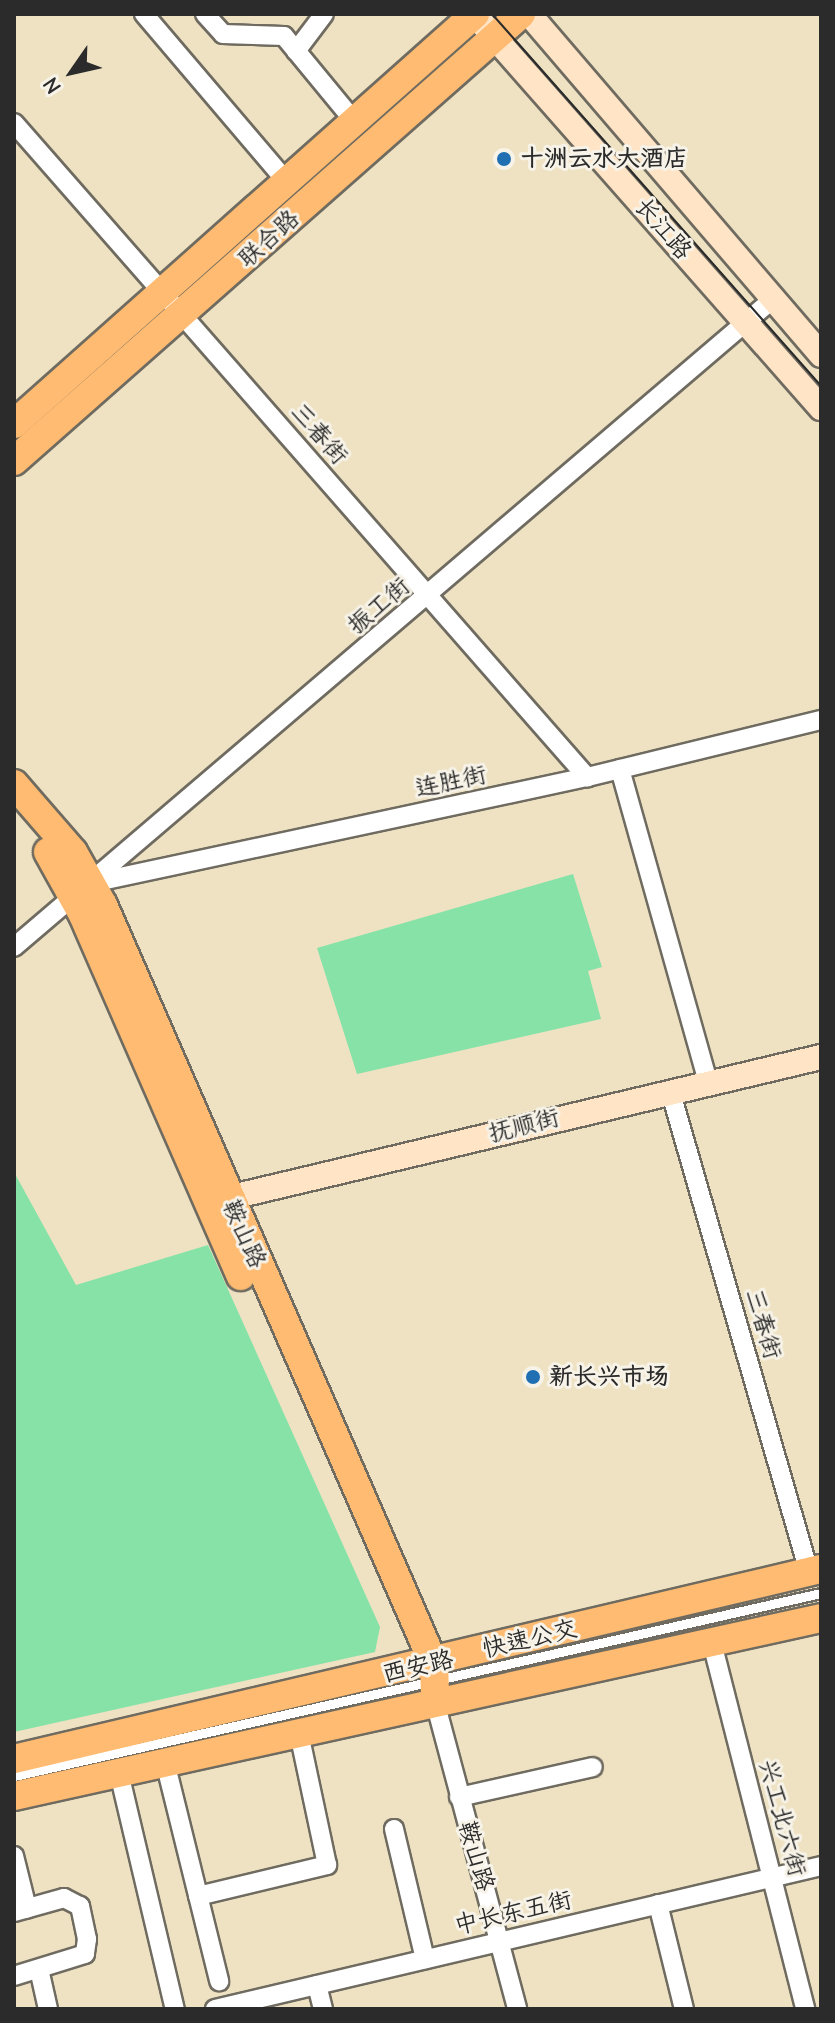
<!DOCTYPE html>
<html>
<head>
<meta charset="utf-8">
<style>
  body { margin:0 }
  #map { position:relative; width:835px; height:2023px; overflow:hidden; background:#eee2c3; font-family:"Comic Neue","LXGW WenKai TC",sans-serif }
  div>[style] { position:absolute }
  .green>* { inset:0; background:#87e2a8 }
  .roads { filter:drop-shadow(2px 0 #6f6b60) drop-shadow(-2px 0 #6f6b60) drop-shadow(0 2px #6f6b60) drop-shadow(0 -2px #6f6b60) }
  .lane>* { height:9px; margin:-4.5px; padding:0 4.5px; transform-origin:4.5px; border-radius:4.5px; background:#fff }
  .street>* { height:18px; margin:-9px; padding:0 9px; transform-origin:9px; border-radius:9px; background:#fff }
  .secondary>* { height:24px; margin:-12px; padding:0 12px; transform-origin:12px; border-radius:12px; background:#ffe4c6 }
  .primary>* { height:28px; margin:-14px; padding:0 14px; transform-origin:14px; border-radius:14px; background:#febb71 }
  .tram>* { height:2px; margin:-1px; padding:0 1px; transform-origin:1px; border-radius:1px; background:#2b2b2b }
  .dots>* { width:22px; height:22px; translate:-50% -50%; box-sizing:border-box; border:4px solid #f7f3e8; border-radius:50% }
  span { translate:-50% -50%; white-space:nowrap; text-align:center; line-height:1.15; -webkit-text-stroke:6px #f7f3e8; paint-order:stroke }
  .poi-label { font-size:24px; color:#2b2b2b; font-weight:700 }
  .left { translate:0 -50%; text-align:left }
  .street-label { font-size:24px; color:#2b2b2b }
  .frame { position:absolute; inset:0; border:16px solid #2b2b2b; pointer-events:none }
  .north { position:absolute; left:32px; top:32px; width:80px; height:80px; -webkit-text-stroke:6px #f7f3e8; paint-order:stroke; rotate:236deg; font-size:22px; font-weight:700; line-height:32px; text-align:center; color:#2b2b2b }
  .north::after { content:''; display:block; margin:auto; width:28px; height:36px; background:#2b2b2b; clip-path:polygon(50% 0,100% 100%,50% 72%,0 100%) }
</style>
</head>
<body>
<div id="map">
  <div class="green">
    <div style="clip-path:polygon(573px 874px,602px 967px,588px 971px,601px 1019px,357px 1074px,317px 948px)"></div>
    <div style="clip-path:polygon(14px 1172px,76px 1285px,208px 1245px,380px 1627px,375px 1652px,14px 1732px)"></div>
  </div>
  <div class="roads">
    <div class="lane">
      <div style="left:14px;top:1776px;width:827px;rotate:-12.78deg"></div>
    </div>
    <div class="street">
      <div style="left:144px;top:14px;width:221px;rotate:49.6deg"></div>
      <div style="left:205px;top:14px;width:27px;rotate:48deg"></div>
      <div style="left:223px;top:34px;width:61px;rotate:1.9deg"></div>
      <div style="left:284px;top:36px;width:112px;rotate:50.5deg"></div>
      <div style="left:296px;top:51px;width:46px;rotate:-52.9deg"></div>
      <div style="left:14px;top:123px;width:870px;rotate:48.78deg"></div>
      <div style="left:620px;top:769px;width:325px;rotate:74.3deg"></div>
      <div style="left:92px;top:883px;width:506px;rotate:-12.09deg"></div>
      <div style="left:587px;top:777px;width:241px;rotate:-13.7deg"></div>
      <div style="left:14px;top:947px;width:998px;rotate:-40.49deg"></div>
      <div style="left:670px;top:1090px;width:502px;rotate:73.91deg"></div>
      <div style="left:711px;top:1639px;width:382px;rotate:75.7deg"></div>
      <div style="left:435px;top:1702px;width:318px;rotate:75deg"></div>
      <div style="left:165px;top:1762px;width:226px;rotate:76.1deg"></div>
      <div style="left:119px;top:1773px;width:243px;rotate:76.7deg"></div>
      <div style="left:459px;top:1797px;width:137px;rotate:-12.6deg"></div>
      <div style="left:394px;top:1829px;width:134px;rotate:76.6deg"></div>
      <div style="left:14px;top:1856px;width:54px;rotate:76deg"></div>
      <div style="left:198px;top:1896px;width:133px;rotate:-13.5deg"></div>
      <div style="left:327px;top:1865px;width:135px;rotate:-102deg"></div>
      <div style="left:658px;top:1904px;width:108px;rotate:76.1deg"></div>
      <div style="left:14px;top:1912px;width:52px;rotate:-15.6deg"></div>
      <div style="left:64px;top:1898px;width:18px;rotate:27deg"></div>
      <div style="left:80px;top:1906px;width:34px;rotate:78deg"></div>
      <div style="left:87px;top:1939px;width:15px;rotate:98deg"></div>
      <div style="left:85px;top:1954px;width:74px;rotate:162.8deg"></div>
      <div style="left:39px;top:1969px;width:41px;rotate:77.3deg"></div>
      <div style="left:317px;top:1985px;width:25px;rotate:76deg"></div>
      <div style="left:215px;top:2009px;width:623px;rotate:-13.28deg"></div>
    </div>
    <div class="secondary">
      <div style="left:474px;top:14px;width:525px;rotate:48.63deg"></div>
      <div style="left:529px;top:14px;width:449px;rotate:49.4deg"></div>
      <div style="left:228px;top:1198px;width:610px;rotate:-13.38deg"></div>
    </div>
    <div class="primary">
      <div style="left:14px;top:424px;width:617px;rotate:-41.65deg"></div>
      <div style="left:14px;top:461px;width:676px;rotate:-41.4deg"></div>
      <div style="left:14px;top:784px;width:90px;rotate:49.1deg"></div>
      <div style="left:73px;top:852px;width:61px;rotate:60.5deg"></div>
      <div style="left:103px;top:905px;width:828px;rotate:66.44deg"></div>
      <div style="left:434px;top:1664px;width:38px;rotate:88deg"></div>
      <div style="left:48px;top:852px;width:72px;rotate:60.9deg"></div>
      <div style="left:83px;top:915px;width:394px;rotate:66.4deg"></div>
      <div style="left:14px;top:1759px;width:829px;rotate:-13.25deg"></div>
      <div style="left:14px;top:1796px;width:826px;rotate:-12.44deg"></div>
    </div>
  </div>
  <div class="tram">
    <div style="left:492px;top:14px;width:497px;rotate:48.5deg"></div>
  </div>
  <div class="dots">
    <div style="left:504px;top:159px;background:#1f6fb2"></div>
    <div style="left:533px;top:1377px;background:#1f6fb2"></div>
  </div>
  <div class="poi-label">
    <span class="left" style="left:520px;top:159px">十洲云水大酒店</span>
    <span class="left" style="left:549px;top:1377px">新长兴市场</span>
  </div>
  <div class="street-label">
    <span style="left:663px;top:229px;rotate:49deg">长江路</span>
    <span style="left:269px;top:239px;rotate:-42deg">联合路</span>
    <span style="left:319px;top:434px;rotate:49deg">三春街</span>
    <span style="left:379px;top:606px;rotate:-40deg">振工街</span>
    <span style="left:451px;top:782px;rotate:-12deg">连胜街</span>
    <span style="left:524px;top:1126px;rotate:-14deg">抚顺街</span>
    <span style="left:244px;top:1234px;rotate:66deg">鞍山路</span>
    <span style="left:763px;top:1324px;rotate:74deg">三春街</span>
    <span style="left:530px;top:1639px;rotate:-13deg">快速公交</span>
    <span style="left:418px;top:1667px;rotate:-13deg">西安路</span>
    <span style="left:782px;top:1818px;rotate:75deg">兴工北六街</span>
    <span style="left:476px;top:1856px;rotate:74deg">鞍山路</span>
    <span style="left:513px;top:1913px;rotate:-13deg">中长东五街</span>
  </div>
  <div class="frame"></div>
  <div class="north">N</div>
</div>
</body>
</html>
